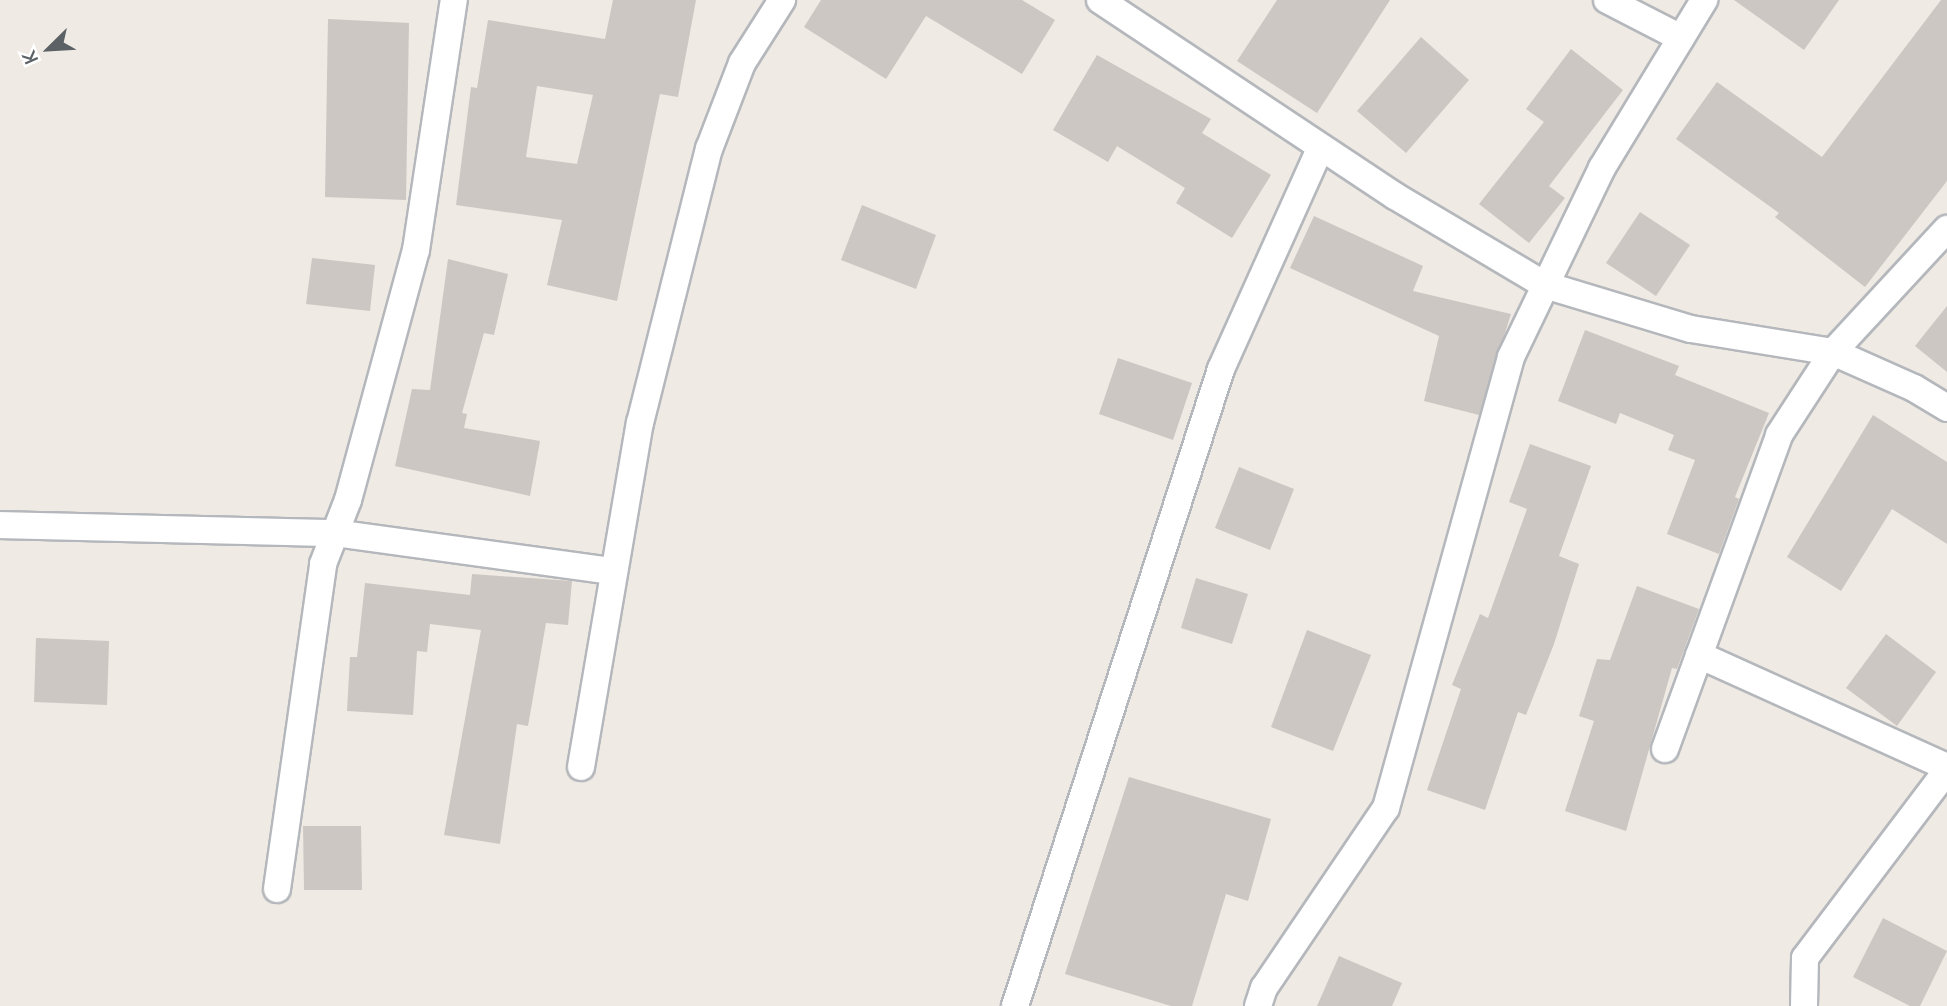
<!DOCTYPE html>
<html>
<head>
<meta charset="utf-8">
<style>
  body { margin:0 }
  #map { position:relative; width:1947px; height:1006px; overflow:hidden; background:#efeae3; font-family:Manrope,sans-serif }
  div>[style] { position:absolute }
  .building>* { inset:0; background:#ccc7c2 }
  .roads { filter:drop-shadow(2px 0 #b4b7bb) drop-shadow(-2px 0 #b4b7bb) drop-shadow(0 2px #b4b7bb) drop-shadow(0 -2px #b4b7bb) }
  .street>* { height:26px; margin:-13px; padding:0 13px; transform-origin:13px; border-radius:13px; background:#fff }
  span { translate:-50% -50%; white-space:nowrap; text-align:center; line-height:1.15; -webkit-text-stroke:5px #fff; paint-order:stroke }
  .north { position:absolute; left:14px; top:14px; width:70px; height:70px; -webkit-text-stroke:5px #fff; paint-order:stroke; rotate:246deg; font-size:19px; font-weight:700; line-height:28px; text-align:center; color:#5b6164 }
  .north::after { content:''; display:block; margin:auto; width:24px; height:32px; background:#5b6164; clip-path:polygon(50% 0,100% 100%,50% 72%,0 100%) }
</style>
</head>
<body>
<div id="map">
  <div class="building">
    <div style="clip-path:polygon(evenodd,613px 0,696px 0,678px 97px,660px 94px,617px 301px,547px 285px,562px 220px,456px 205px,471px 87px,477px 88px,488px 20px,605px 39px,613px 0,537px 86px,593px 95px,577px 164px,526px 157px,537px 86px)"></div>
    <div style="clip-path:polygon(821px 0,1022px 0,1055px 20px,1022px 74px,926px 16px,886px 79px,804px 27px)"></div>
    <div style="clip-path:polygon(1277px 0,1390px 0,1317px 113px,1237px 61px)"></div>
    <div style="clip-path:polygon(1734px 0,1839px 0,1804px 50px)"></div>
    <div style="clip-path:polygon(1941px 0,1947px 0,1947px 181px,1865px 287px,1775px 217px,1779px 213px,1676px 139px,1717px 82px,1822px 157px)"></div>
    <div style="clip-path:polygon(328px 19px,409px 23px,406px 200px,325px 197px)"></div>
    <div style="clip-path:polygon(1421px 37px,1469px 80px,1406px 153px,1357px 111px)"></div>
    <div style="clip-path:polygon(1571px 49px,1623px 90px,1549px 186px,1565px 198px,1529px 243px,1479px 204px,1544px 122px,1526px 109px)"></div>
    <div style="clip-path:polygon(1097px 55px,1211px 119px,1202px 133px,1271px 175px,1232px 238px,1176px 203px,1185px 188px,1117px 146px,1108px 162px,1053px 130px)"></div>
    <div style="clip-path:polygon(862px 205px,936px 235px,916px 289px,841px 260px)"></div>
    <div style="clip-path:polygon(1640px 212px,1690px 245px,1656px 296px,1606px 263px)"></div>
    <div style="clip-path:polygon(1314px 216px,1423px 266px,1413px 291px,1511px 314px,1479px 415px,1424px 401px,1439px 336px,1290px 268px)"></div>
    <div style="clip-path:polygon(312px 258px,375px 265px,370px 311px,306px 304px)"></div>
    <div style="clip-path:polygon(448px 259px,508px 274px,494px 335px,484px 333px,462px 413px,467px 414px,464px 428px,540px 441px,530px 496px,395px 466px,412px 389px,430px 390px)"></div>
    <div style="clip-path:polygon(1947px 306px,1947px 372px,1915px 346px)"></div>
    <div style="clip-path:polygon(1585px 330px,1679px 366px,1675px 375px,1769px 413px,1735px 497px,1739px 499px,1719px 554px,1667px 534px,1695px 460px,1668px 450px,1674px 435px,1620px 413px,1616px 424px,1558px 401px)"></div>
    <div style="clip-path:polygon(1118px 358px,1192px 383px,1173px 440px,1099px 414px)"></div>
    <div style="clip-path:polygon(1873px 415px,1947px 462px,1947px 544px,1892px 509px,1841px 591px,1787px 557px)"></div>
    <div style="clip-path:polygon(1530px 444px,1591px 466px,1559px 556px,1579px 564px,1554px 644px,1526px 715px,1518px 712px,1485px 810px,1427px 790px,1461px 689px,1452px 685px,1480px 614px,1488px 618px,1527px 509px,1509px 502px)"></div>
    <div style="clip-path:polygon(1239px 467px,1294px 489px,1270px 550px,1215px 528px)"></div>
    <div style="clip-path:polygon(472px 574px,572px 581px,568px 625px,546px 623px,528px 726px,517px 724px,500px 844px,444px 835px,481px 630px,430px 624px,427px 652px,417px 651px,413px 715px,347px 711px,350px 657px,357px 657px,365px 583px,470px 595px)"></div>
    <div style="clip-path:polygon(1196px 578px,1248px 594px,1232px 644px,1181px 628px)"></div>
    <div style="clip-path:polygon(1637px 586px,1699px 609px,1677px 669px,1672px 668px,1626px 831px,1565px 811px,1594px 721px,1579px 716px,1597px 659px,1610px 660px)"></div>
    <div style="clip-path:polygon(1307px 630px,1371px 655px,1333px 751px,1271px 727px)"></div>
    <div style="clip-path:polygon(1886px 634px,1936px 672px,1897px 726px,1846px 688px)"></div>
    <div style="clip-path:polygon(36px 638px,109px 641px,107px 705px,34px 702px)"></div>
    <div style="clip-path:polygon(1129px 777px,1271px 819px,1248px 901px,1226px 894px,1192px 1006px,1171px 1006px,1065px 974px)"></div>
    <div style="clip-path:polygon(303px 826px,361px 826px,362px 890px,304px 890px)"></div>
    <div style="clip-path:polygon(1883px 918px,1947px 951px,1920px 1006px,1910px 1006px,1853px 977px)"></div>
    <div style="clip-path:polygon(1339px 956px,1402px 983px,1392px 1006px,1317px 1006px)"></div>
  </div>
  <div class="roads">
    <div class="street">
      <div style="left:1100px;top:0;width:354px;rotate:33.6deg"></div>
      <div style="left:1395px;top:196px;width:174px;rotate:30.7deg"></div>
      <div style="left:1545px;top:285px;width:152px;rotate:16.8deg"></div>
      <div style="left:1691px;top:329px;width:144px;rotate:9.2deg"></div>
      <div style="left:1833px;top:352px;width:89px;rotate:24deg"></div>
      <div style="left:1914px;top:388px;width:39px;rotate:31deg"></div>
      <div style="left:1607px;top:0;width:83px;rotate:27.2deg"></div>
      <div style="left:0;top:525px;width:334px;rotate:1.4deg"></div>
      <div style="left:334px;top:533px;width:281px;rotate:7.8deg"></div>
      <div style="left:1699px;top:655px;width:272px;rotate:24.3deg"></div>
      <div style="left:1665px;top:749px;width:334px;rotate:-70deg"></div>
      <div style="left:1779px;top:435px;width:99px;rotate:-57deg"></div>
      <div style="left:1833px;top:352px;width:168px;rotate:-47.2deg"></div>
      <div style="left:581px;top:767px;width:349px;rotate:-80.3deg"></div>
      <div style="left:640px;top:423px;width:283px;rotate:-75.9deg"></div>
      <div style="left:709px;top:149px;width:92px;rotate:-69deg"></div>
      <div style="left:742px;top:63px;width:75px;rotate:-57.6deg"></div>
      <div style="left:277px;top:889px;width:328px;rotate:-81.9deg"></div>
      <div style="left:323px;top:564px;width:69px;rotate:-68.7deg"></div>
      <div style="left:348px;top:500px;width:259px;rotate:-74.8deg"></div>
      <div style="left:416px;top:250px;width:253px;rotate:-81.4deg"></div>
      <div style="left:1015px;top:1006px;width:669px;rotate:-72.08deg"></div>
      <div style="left:1221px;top:369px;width:243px;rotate:-65.8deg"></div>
      <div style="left:1258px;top:1006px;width:19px;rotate:-72deg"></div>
      <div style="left:1264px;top:988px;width:217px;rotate:-55.9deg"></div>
      <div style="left:1386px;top:808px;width:468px;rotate:-74.5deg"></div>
      <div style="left:1511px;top:357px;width:210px;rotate:-64.3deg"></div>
      <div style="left:1602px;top:168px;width:197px;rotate:-58.7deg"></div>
      <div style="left:1804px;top:1006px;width:48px;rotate:-88.8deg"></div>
      <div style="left:1805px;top:958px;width:236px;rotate:-52.9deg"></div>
    </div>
  </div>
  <div class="north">K</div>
</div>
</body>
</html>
